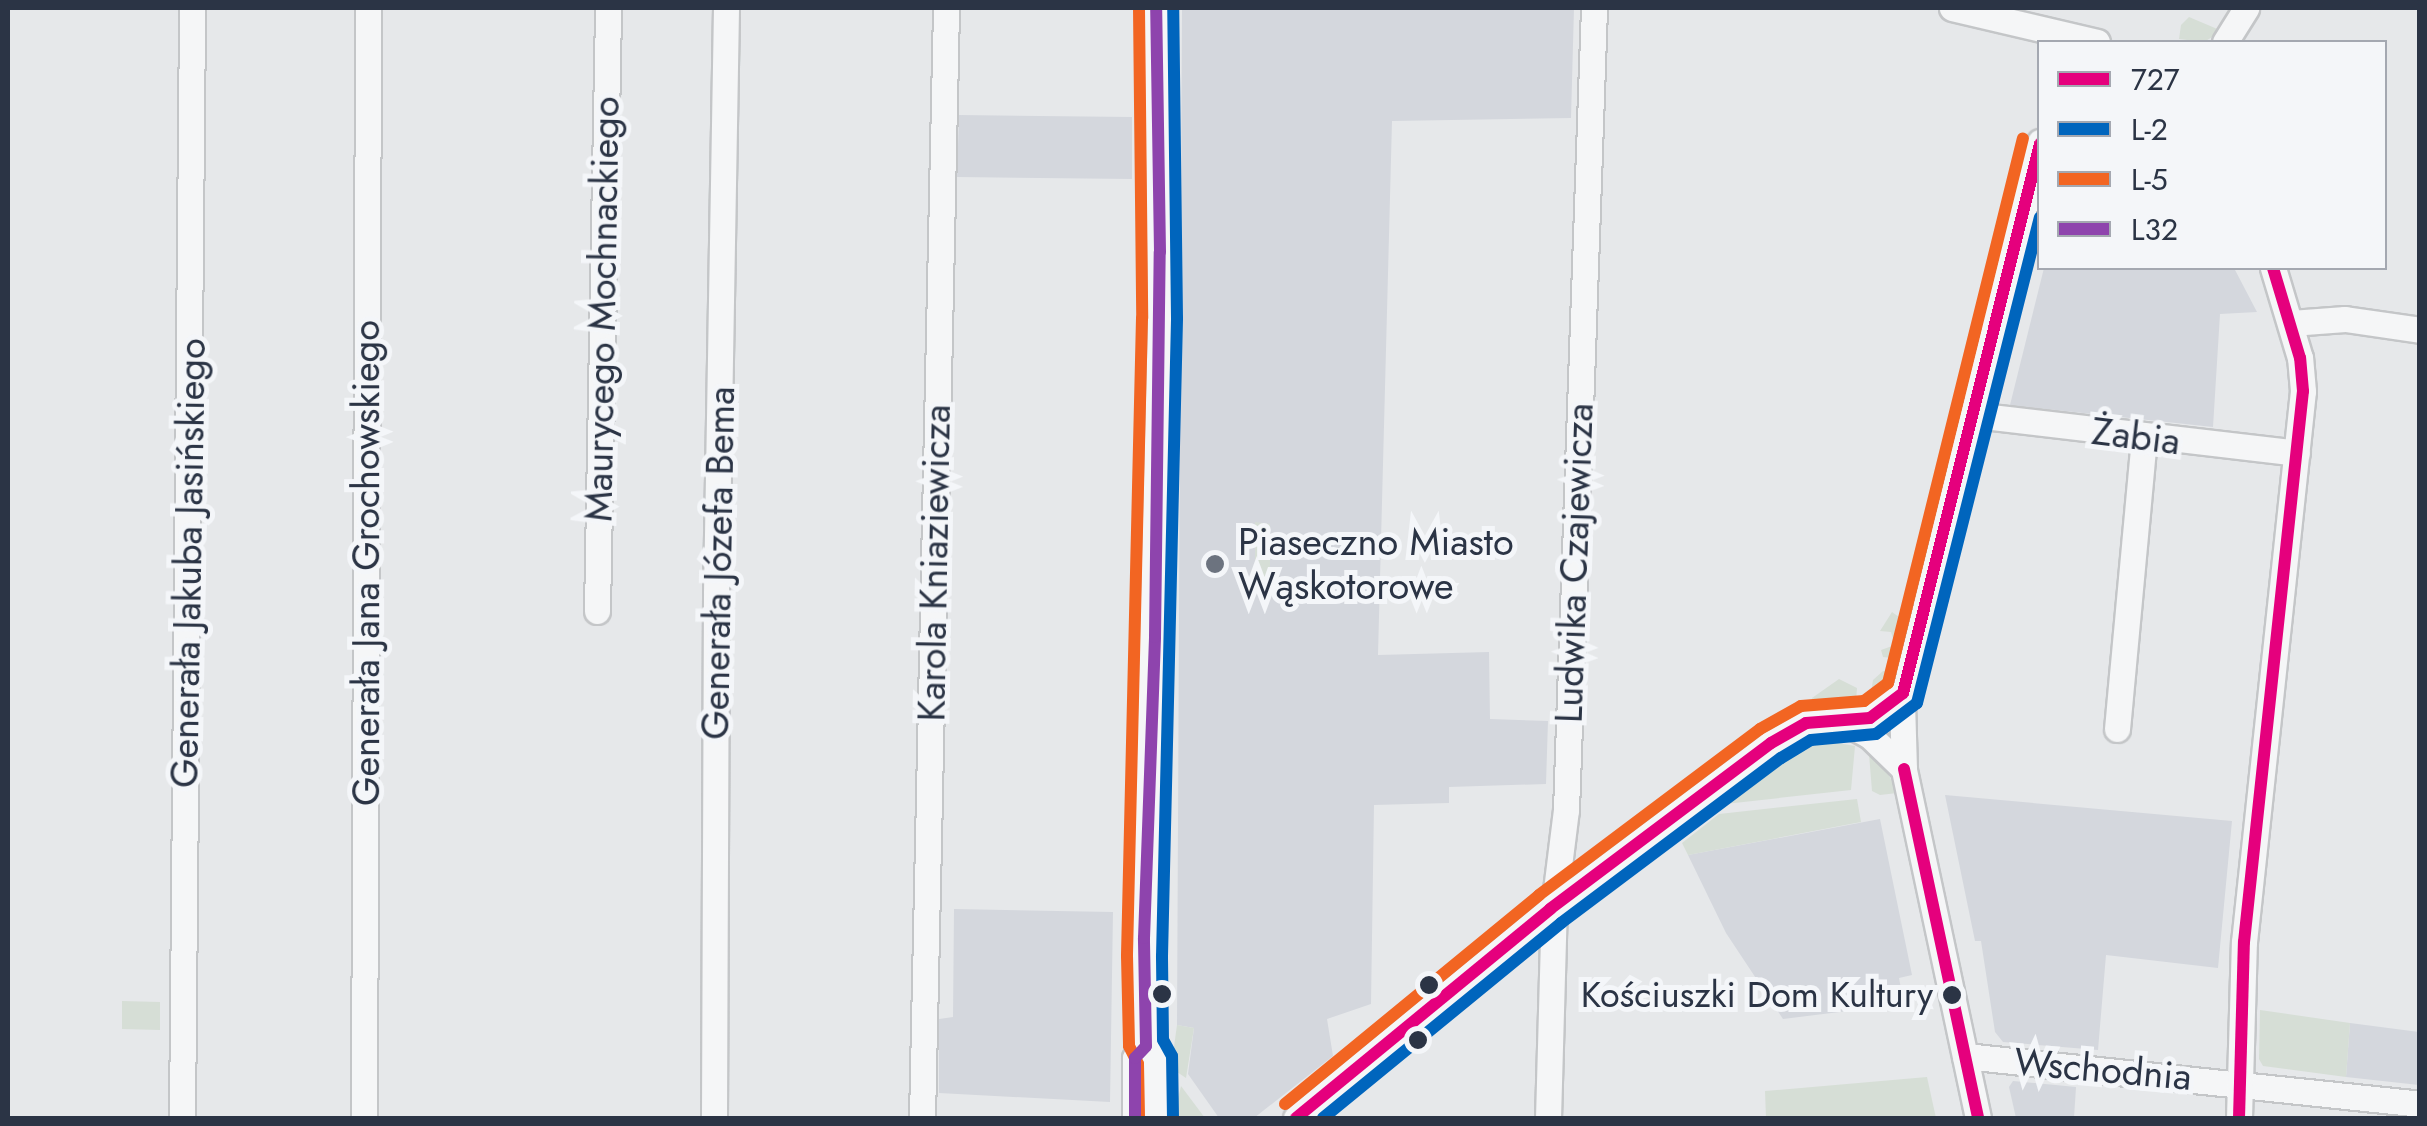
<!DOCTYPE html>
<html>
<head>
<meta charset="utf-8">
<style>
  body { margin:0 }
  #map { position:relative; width:2427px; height:1126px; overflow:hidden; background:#e6e8ea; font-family:Jost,sans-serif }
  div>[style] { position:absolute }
  .built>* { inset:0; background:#d4d7dd }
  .green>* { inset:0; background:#d6ded6 }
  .roads { filter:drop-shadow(2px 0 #c4c6c8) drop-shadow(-2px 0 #c4c6c8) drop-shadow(0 2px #c4c6c8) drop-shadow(0 -2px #c4c6c8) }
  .minor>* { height:25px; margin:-12.5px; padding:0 12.5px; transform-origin:12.5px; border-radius:12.5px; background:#f5f6f7 }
  .bus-1>* { height:12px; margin:-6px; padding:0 6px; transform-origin:6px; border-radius:6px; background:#e5007d }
  .bus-2>* { height:12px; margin:-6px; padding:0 6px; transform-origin:6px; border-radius:6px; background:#0065bd }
  .bus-3>* { height:12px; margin:-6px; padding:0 6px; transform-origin:6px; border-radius:6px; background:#f26522 }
  .bus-4>* { height:12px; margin:-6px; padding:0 6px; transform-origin:6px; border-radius:6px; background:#8e44ad }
  .dots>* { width:28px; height:28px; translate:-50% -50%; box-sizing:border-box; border:5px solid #f4f6f9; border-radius:50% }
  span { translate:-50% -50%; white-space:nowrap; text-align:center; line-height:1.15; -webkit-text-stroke:10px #f4f6f9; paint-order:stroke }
  .bus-label { font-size:36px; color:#2b3445 }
  .right { translate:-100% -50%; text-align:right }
  .street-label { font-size:38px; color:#2b3445 }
  .poi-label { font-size:38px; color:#2b3445 }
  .left { translate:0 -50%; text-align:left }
  .frame { position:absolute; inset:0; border:10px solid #2b3445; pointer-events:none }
  .legend { position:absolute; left:2037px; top:40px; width:350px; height:230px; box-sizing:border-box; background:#f4f6f9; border:2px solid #a4a8b1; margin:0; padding:12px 18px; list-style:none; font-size:30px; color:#2b3445 }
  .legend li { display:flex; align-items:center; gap:20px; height:50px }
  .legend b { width:50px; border:2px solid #a4a8b1 }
</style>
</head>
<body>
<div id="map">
  <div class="built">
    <div style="clip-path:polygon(1182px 8px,1574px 8px,1571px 118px,1392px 121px,1378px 655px,1489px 652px,1490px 719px,1548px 721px,1546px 784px,1449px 787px,1449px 803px,1374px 805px,1371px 1004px,1327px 1019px,1333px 1056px,1254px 1118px,1219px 1118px,1188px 1074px,1194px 1028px,1177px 1025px)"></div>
    <div style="clip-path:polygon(959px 115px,1132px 117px,1132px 179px,957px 177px)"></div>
    <div style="clip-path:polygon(2044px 268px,2234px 268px,2257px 312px,2220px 314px,2213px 427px,2010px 405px)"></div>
    <div style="clip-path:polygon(1945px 795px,2232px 821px,2218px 968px,2106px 955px,2098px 1050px,2003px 1042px,1995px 1032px,1981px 941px,1975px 941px)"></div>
    <div style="clip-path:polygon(1880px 819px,1912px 975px,1899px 978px,1904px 1004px,1783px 1019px,1726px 933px,1688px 855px)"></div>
    <div style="clip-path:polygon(954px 909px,1113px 912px,1110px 1102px,939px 1093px,939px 1019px,953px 1017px)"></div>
    <div style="clip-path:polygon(2350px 1023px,2419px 1032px,2419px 1085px,2346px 1077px)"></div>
    <div style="clip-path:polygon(2013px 1081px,2076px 1087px,2074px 1118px,2016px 1118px,2009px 1087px)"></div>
  </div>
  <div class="green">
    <div style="clip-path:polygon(2189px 17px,2222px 31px,2204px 42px,2179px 39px,2181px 25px)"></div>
    <div style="clip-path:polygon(1255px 522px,1270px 524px,1270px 584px,1255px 584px)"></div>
    <div style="clip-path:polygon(1892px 612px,1906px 622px,1899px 659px,1883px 657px,1881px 650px,1895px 645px,1891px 632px,1880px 631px)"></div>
    <div style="clip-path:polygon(1883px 671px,1897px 673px,1895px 679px,1870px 699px,1873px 680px)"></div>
    <div style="clip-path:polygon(1839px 679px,1857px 688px,1856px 702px,1814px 703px,1812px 698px)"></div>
    <div style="clip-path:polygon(1827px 741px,1855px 746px,1851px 790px,1716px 805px,1790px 751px)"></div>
    <div style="clip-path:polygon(1869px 754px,1888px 773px,1897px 793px,1880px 795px,1872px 791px)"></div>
    <div style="clip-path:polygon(1857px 799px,1861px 822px,1688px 855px,1682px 843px,1719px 814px)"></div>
    <div style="clip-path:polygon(1132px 866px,1130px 923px,1128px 926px,1123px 924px,1124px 869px)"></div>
    <div style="clip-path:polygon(122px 1001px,160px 1002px,160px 1030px,122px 1029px)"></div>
    <div style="clip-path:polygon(2260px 1010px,2350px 1023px,2346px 1077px,2263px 1066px,2259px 1059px)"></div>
    <div style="clip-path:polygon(1177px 1025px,1194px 1028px,1186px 1078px,1171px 1068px)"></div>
    <div style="clip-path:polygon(1927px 1077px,1936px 1118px,1766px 1118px,1765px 1091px)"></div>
    <div style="clip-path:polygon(1181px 1086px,1205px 1118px,1173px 1118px)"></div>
  </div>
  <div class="roads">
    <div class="minor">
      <div style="left:1952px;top:8px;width:149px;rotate:13.2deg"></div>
      <div style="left:2225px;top:42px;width:40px;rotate:-58deg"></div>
      <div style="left:2291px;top:323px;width:54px;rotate:-4.2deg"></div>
      <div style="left:2345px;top:319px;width:76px;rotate:8.3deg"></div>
      <div style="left:1975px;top:415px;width:324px;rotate:6.7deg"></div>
      <div style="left:597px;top:611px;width:603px;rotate:-88.95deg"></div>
      <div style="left:1843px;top:721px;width:31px;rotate:29deg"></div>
      <div style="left:1870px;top:736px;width:47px;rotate:44.1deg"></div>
      <div style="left:2117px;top:729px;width:293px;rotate:-84.7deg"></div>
      <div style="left:1965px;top:1056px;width:458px;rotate:6deg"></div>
      <div style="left:182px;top:1118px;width:1110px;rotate:-89.48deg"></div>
      <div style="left:364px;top:1118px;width:1110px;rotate:-89.79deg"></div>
      <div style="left:714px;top:1118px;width:525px;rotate:-89.78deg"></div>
      <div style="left:716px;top:593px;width:585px;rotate:-89.02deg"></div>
      <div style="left:922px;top:1118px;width:1110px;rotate:-88.76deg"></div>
      <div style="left:1135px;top:1118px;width:60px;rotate:-90deg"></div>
      <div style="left:1135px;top:1058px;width:16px;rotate:-47deg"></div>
      <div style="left:1156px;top:1118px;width:60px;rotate:-91deg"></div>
      <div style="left:1155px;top:1058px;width:15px;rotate:-127deg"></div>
      <div style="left:1146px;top:1046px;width:90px;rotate:-91.3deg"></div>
      <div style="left:1144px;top:956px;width:638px;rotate:-88.56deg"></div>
      <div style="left:1160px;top:318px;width:310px;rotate:-90.7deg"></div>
      <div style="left:1296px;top:1118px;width:329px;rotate:-39.4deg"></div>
      <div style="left:1550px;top:909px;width:276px;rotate:-36.9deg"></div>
      <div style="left:1771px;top:743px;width:40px;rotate:-29.7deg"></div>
      <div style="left:1806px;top:723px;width:64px;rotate:-4.5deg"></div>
      <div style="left:1870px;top:718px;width:41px;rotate:-37.1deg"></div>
      <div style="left:1548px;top:1118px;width:212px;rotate:-88.4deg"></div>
      <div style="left:1554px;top:906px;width:97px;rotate:-82.9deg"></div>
      <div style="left:1566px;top:810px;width:802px;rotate:-88deg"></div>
      <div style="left:1978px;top:1118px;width:357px;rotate:-102deg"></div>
      <div style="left:1904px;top:769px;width:67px;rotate:-91.7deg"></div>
      <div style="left:1902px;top:702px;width:577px;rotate:-76.16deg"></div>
      <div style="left:2239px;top:1118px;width:176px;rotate:-88.4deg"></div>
      <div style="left:2244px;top:942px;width:554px;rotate:-83.89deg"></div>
      <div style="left:2303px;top:391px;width:33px;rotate:-95deg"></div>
      <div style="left:2300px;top:358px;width:94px;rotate:-106.7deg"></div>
    </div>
  </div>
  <div class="bus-1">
    <div style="left:1904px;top:769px;width:357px;rotate:78deg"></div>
    <div style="left:1296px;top:1118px;width:329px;rotate:-39.4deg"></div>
    <div style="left:1550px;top:909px;width:276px;rotate:-36.9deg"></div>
    <div style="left:1771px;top:743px;width:40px;rotate:-29.7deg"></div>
    <div style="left:1806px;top:723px;width:64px;rotate:-4.5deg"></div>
    <div style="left:1870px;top:718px;width:41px;rotate:-37.1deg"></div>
    <div style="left:1903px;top:693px;width:566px;rotate:-75.99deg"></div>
    <div style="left:2239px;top:1118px;width:176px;rotate:-88.4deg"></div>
    <div style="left:2244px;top:942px;width:554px;rotate:-83.89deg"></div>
    <div style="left:2303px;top:391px;width:33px;rotate:-95deg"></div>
    <div style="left:2300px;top:358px;width:94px;rotate:-106.7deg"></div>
  </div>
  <div class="bus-2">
    <div style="left:1173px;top:1118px;width:62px;rotate:-90.9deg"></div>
    <div style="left:1172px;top:1056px;width:18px;rotate:-119deg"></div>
    <div style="left:1163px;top:1040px;width:84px;rotate:-90.7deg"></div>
    <div style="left:1162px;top:956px;width:638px;rotate:-88.65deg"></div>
    <div style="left:1177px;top:318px;width:310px;rotate:-90.7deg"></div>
    <div style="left:1323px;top:1118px;width:308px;rotate:-39.3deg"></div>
    <div style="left:1561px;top:923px;width:275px;rotate:-36.9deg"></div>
    <div style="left:1781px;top:758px;width:35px;rotate:-31deg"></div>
    <div style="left:1811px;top:740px;width:65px;rotate:-5.3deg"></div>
    <div style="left:1876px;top:734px;width:51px;rotate:-37.1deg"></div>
    <div style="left:1917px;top:703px;width:501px;rotate:-75.8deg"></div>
  </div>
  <div class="bus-3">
    <div style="left:1139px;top:8px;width:310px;rotate:89.4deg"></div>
    <div style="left:1142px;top:318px;width:638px;rotate:91.35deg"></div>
    <div style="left:1127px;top:956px;width:90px;rotate:88.7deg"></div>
    <div style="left:1129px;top:1046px;width:20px;rotate:63deg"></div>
    <div style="left:1138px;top:1064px;width:54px;rotate:88.9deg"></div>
    <div style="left:1285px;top:1104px;width:329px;rotate:-39.4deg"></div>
    <div style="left:1539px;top:895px;width:276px;rotate:-36.9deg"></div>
    <div style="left:1760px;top:729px;width:47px;rotate:-29.3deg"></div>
    <div style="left:1801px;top:706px;width:63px;rotate:-4.5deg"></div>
    <div style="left:1864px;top:701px;width:30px;rotate:-37deg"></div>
    <div style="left:1888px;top:683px;width:561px;rotate:-76.09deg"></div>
  </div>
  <div class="bus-4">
    <div style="left:1135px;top:1118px;width:60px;rotate:-90deg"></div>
    <div style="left:1135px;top:1058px;width:16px;rotate:-47deg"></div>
    <div style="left:1146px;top:1046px;width:108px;rotate:-91.1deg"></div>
    <div style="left:1144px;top:938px;width:301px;rotate:-87.9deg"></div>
    <div style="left:1155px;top:637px;width:385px;rotate:-89.3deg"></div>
    <div style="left:1160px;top:252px;width:244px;rotate:-90.9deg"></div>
  </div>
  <div class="dots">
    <div style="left:1215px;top:564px;background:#6c737f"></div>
    <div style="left:1429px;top:985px;background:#2b3445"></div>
    <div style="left:1162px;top:994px;background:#2b3445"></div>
    <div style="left:1952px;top:995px;background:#2b3445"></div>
    <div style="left:1418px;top:1040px;background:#2b3445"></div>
  </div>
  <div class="bus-label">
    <span class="right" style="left:1933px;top:995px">Kościuszki Dom Kultury</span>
  </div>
  <div class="street-label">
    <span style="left:602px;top:309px;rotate:-89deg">Maurycego Mochnackiego</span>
    <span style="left:2136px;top:436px;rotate:7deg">Żabia</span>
    <span style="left:188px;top:563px;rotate:-89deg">Generała Jakuba Jasińskiego</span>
    <span style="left:366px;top:563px;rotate:-90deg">Generała Jana Grochowskiego</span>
    <span style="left:718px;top:563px;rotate:-89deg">Generała Józefa Bema</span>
    <span style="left:934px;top:563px;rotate:-89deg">Karola Kniaziewicza</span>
    <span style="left:1574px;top:563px;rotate:-88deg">Ludwika Czajewicza</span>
    <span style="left:2103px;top:1069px;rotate:5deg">Wschodnia</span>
  </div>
  <div class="poi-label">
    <span class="left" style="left:1238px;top:564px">Piaseczno Miasto<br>Wąskotorowe</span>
  </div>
  <div class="frame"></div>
  <ul class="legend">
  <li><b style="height:12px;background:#e5007d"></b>727</li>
  <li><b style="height:12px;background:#0065bd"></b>L-2</li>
  <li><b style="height:12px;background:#f26522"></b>L-5</li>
  <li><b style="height:12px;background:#8e44ad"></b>L32</li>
  </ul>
</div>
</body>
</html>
